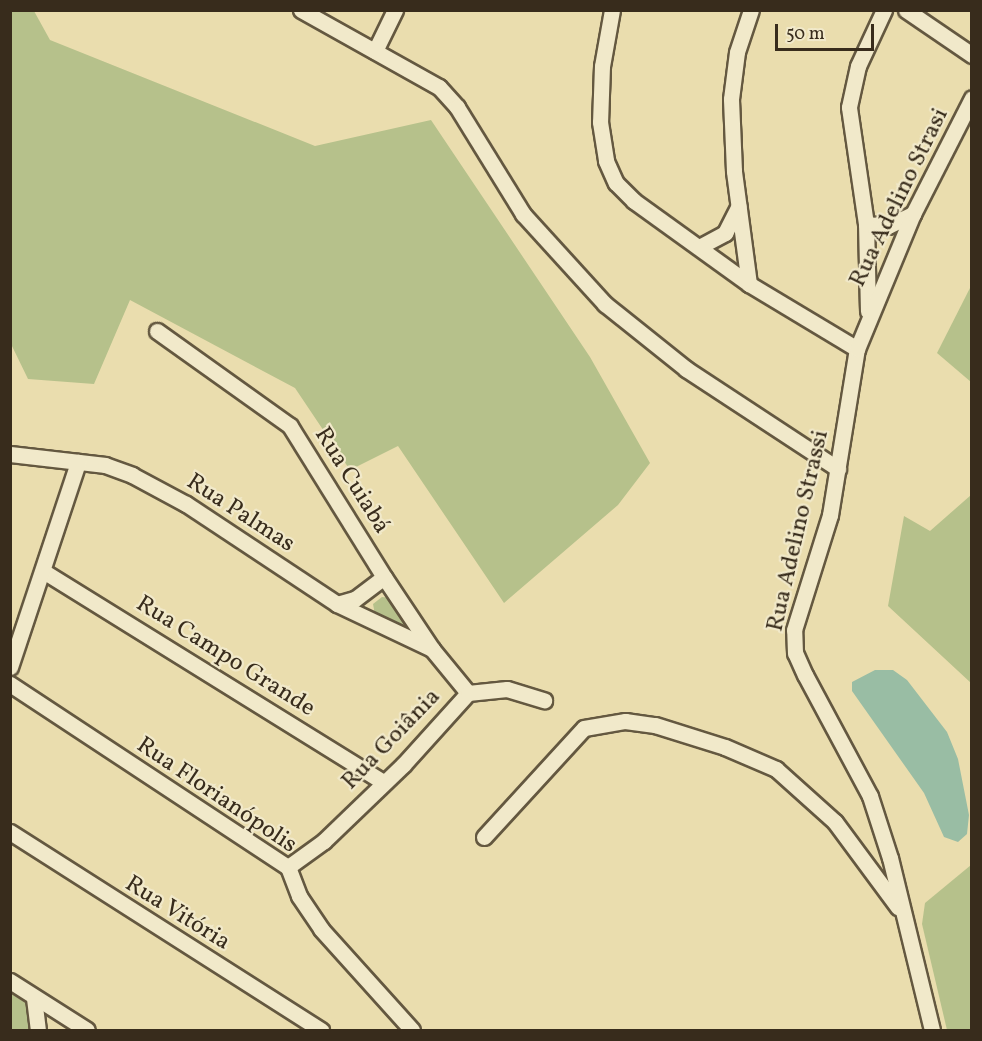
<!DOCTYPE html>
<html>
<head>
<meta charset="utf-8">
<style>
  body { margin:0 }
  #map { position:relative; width:982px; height:1041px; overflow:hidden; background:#eaddae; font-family:Vollkorn,serif }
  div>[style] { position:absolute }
  .green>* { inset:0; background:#b6c18b }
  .water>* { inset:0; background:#99bda4 }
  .roads { filter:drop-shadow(2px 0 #645840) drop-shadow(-2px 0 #645840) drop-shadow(0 2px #645840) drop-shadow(0 -2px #645840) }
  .minor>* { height:15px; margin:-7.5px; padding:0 7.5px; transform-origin:7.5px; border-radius:7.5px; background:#f1e9ca }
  span { translate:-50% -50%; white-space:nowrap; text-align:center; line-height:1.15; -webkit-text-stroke:4.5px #f1e9ca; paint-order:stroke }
  .street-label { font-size:24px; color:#382c1c }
  .frame { position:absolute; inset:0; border:12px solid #382c1c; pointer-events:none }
  .scale { position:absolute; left:775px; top:24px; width:99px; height:27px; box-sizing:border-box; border:3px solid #382c1c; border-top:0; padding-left:8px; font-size:18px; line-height:21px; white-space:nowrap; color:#382c1c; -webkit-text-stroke:4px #f1e9ca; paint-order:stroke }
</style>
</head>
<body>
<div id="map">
  <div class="green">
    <div style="clip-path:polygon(11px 10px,34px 11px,50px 40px,315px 146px,431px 120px,590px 357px,650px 463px,618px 505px,504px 603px,398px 446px,350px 470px,295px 388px,130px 300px,94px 384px,28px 379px,11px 344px)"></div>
    <div style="clip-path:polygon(971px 286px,971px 382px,937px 353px)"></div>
    <div style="clip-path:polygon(971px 495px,971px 683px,888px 606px,904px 516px,930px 531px)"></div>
    <div style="clip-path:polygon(382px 597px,391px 598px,415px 635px,375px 615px,373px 604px)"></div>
    <div style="clip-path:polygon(971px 865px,971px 1030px,947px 1030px,922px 924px,925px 903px)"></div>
    <div style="clip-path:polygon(10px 993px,26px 1003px,34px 1018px,33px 1030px,11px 1030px)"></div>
  </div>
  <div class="water">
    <div style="clip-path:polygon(875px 670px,893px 670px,907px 680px,947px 732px,958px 759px,969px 815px,967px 834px,958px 842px,944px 837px,924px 793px,852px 691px,852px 682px)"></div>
  </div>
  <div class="roads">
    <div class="minor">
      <div style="left:301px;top:10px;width:158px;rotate:29.2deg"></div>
      <div style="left:439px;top:87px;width:27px;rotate:48deg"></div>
      <div style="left:457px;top:107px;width:126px;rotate:58.3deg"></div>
      <div style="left:523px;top:214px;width:122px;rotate:47.7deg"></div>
      <div style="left:605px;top:304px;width:104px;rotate:38.7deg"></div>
      <div style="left:686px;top:369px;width:182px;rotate:33.3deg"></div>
      <div style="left:612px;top:10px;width:57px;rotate:100.1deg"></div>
      <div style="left:602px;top:66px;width:56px;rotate:92deg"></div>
      <div style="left:600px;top:122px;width:39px;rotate:81deg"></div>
      <div style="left:606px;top:161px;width:24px;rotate:66deg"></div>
      <div style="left:616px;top:183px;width:25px;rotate:45deg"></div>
      <div style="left:634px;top:201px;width:142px;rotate:35.8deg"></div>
      <div style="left:749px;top:284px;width:126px;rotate:31deg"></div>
      <div style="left:906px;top:10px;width:80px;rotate:34.3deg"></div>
      <div style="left:375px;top:51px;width:46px;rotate:-64deg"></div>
      <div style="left:866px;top:224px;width:22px;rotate:5deg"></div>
      <div style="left:888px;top:226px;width:28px;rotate:-26deg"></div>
      <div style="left:699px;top:247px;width:30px;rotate:-28deg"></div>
      <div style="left:725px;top:233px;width:30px;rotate:-63deg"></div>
      <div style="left:749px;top:284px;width:114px;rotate:-97.6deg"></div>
      <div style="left:734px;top:171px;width:72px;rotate:-92.4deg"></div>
      <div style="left:731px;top:99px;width:47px;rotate:-82.7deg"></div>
      <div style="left:737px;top:52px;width:44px;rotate:-71.6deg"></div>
      <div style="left:868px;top:311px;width:87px;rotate:-91.3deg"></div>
      <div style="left:866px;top:224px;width:118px;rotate:-98.3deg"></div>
      <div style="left:849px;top:107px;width:42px;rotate:-77.6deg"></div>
      <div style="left:858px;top:66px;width:62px;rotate:-65.1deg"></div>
      <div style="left:157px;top:331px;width:163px;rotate:35.5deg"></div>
      <div style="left:290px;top:426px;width:178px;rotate:58.1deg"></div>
      <div style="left:384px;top:577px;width:87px;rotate:56.3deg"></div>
      <div style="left:432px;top:649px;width:57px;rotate:50.7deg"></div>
      <div style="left:10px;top:454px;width:96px;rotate:6.6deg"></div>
      <div style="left:105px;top:465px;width:29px;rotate:20deg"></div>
      <div style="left:132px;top:475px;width:61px;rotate:28.2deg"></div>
      <div style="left:186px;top:504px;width:181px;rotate:33.5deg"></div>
      <div style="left:337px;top:604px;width:105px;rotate:25.3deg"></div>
      <div style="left:43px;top:571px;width:400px;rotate:31.8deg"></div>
      <div style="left:337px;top:604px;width:19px;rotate:-16deg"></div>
      <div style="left:355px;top:599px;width:36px;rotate:-37deg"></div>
      <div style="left:10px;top:667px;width:216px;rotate:-71.6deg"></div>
      <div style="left:10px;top:684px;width:333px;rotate:33.4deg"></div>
      <div style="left:288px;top:867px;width:31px;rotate:69deg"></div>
      <div style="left:299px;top:896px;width:40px;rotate:56deg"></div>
      <div style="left:321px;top:929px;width:136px;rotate:48deg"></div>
      <div style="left:10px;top:832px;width:369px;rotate:32.5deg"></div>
      <div style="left:484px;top:837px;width:148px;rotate:-47.5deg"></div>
      <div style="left:584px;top:728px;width:42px;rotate:-9.7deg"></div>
      <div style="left:625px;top:721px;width:30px;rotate:8deg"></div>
      <div style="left:655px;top:725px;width:73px;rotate:17.4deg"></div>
      <div style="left:725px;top:747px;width:56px;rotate:23.3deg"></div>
      <div style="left:776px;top:769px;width:79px;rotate:41.9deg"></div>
      <div style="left:835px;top:822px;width:106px;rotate:53.5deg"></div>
      <div style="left:288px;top:867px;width:44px;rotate:-35.8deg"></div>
      <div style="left:324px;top:841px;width:110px;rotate:-43.9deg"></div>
      <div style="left:403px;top:765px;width:97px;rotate:-47.9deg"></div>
      <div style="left:468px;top:693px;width:39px;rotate:-6deg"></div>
      <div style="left:507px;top:689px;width:39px;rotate:17deg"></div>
      <div style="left:10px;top:981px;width:91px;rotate:32.5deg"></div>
      <div style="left:34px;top:998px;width:32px;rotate:83deg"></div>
      <div style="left:932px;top:1030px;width:177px;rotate:-103.7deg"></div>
      <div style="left:890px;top:858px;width:65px;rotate:-107.9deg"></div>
      <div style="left:870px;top:796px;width:137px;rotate:-118.2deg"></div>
      <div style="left:805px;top:675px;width:24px;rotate:-114deg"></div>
      <div style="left:795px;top:653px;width:23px;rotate:-92deg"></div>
      <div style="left:794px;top:630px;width:121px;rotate:-72.6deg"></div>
      <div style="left:830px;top:515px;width:168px;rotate:-80.8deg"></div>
      <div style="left:857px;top:349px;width:146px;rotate:-67.5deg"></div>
      <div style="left:913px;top:214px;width:130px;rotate:-63deg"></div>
    </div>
  </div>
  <div class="street-label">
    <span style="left:900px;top:198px;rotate:-64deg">Rua Adelino Strasi</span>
    <span style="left:351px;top:481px;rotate:58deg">Rua Cuiabá</span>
    <span style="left:240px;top:514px;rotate:33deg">Rua Palmas</span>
    <span style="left:799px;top:531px;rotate:-77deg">Rua Adelino Strassi</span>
    <span style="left:225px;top:657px;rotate:32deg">Rua Campo Grande</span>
    <span style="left:392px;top:740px;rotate:-46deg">Rua Goiânia</span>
    <span style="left:216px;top:796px;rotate:34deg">Rua Florianópolis</span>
    <span style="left:177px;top:914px;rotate:32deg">Rua Vitória</span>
  </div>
  <div class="frame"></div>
  <div class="scale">50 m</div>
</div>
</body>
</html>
